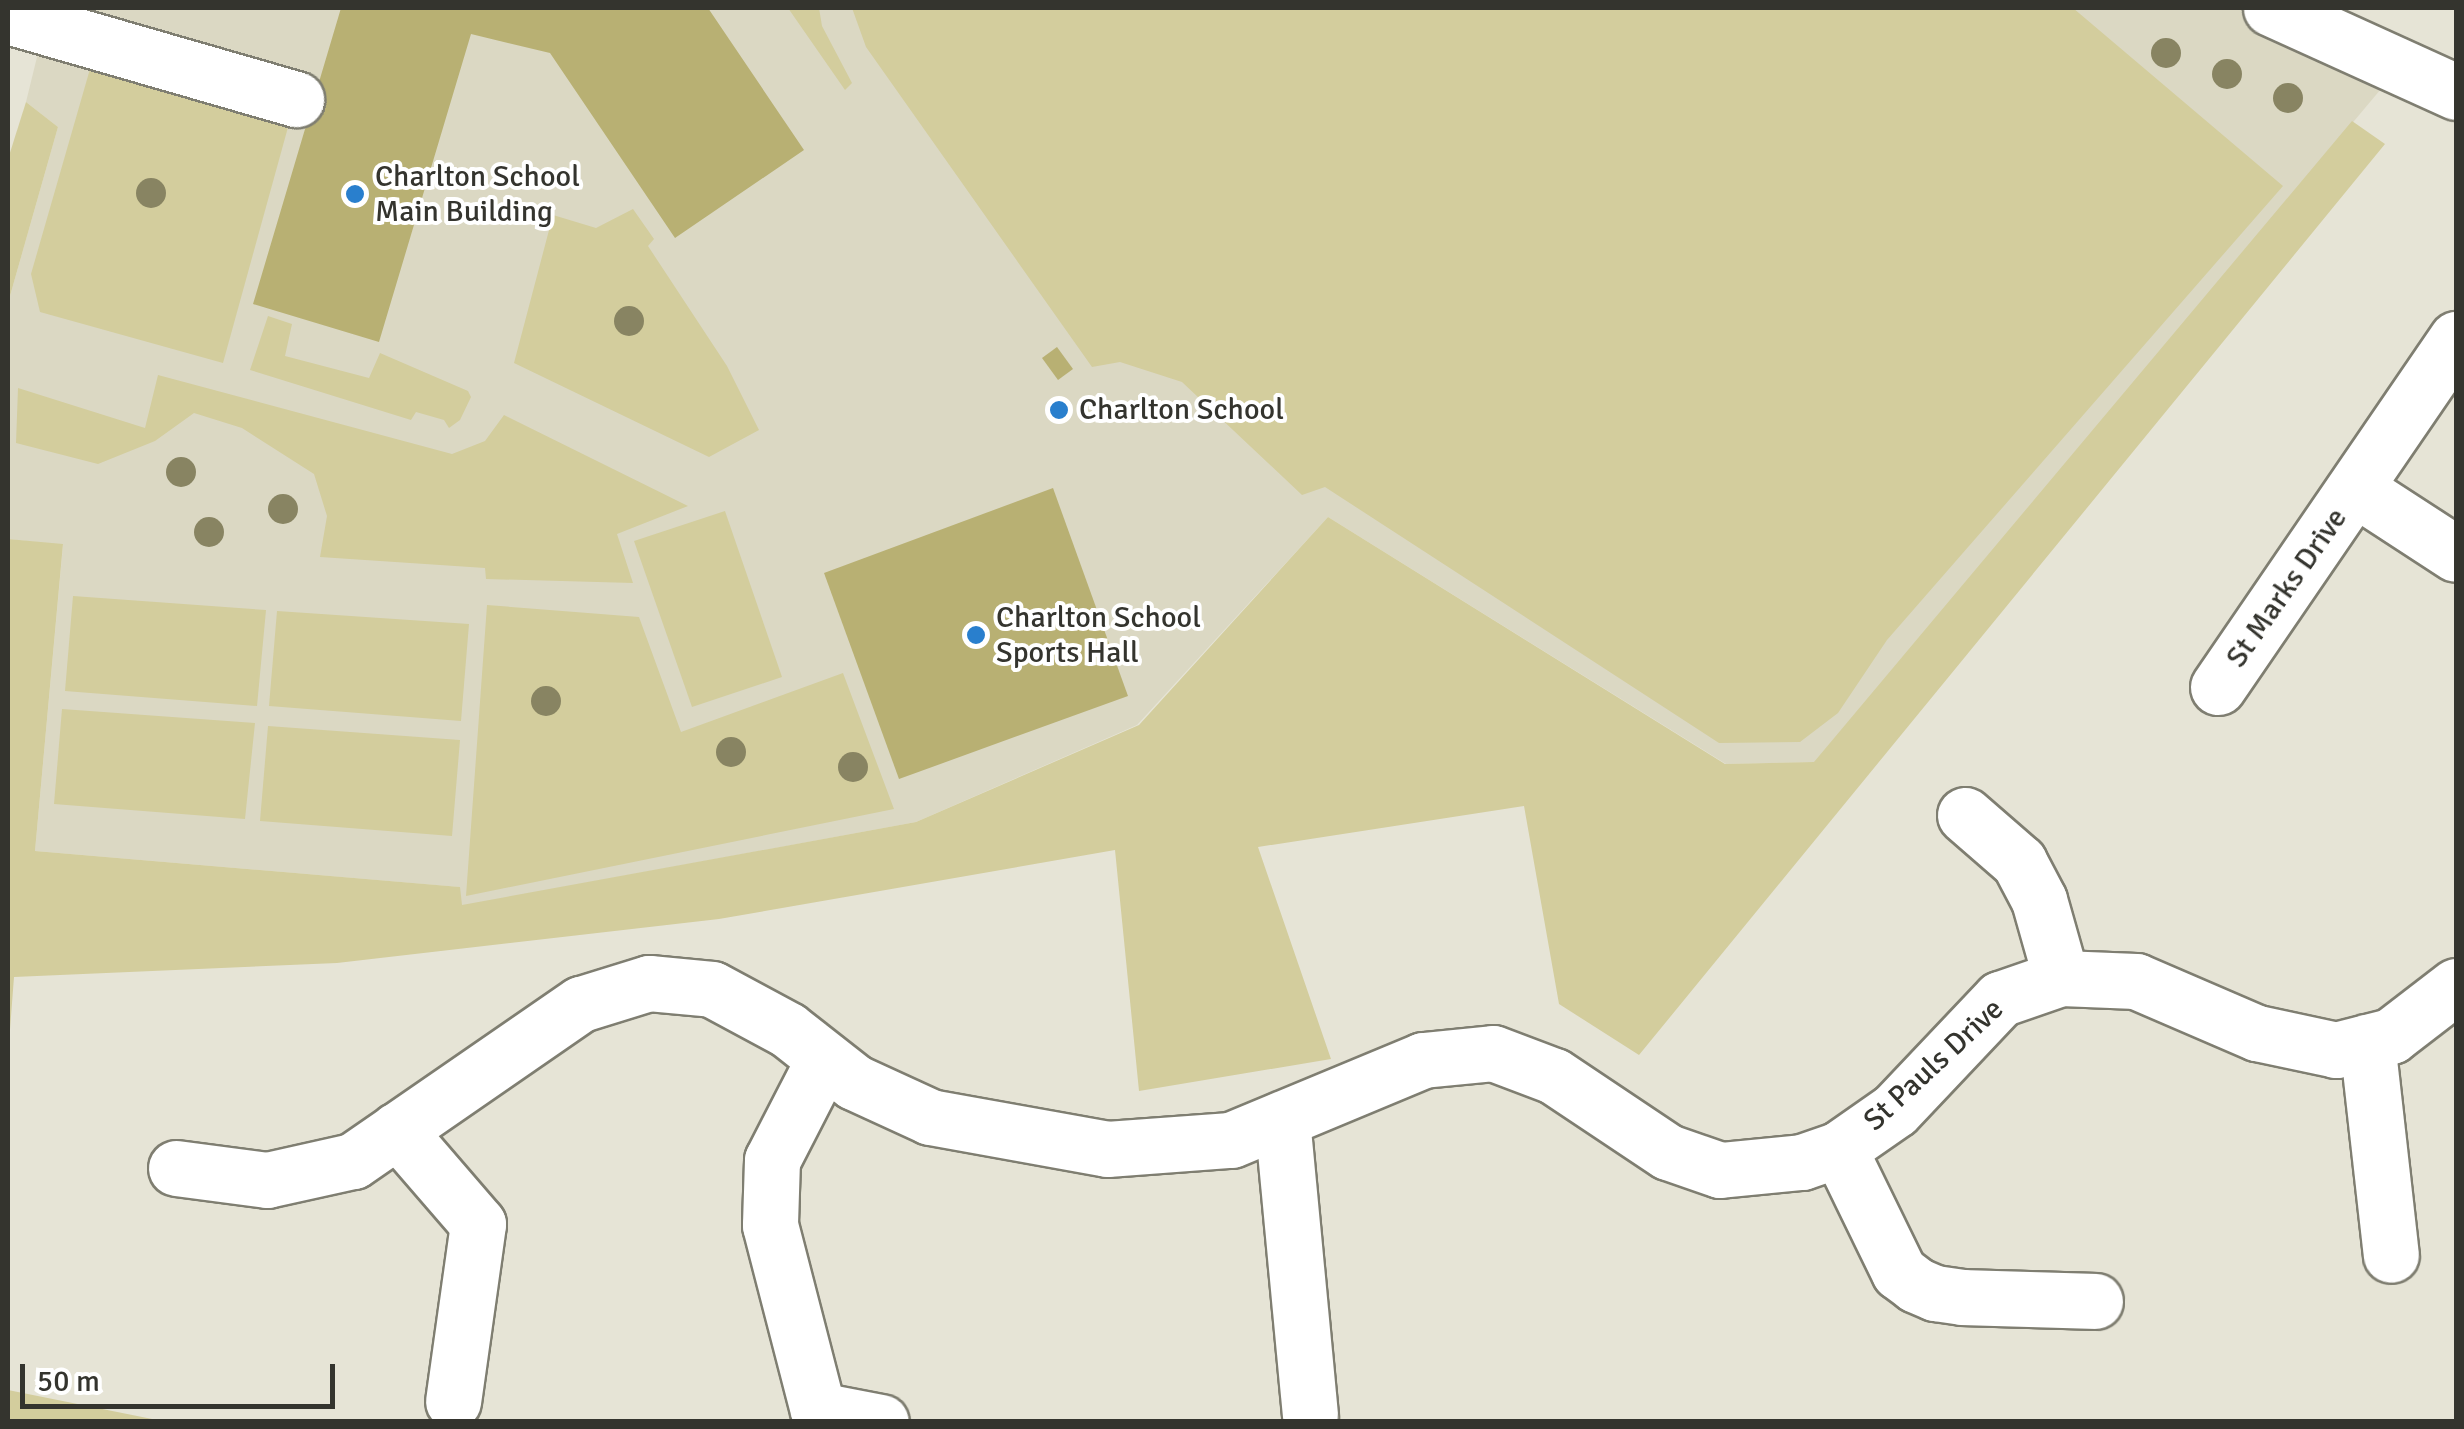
<!DOCTYPE html>
<html>
<head>
<meta charset="utf-8">
<style>
  body { margin:0 }
  #map { position:relative; width:2464px; height:1429px; overflow:hidden; background:#e6e4d6; font-family:Signika,sans-serif }
  div>[style] { position:absolute }
  .built>* { inset:0; background:#dbd8c3 }
  .green>* { inset:0; background:#d3cd9d }
  .building>* { inset:0; background:#b8b073 }
  .roads { filter:drop-shadow(2px 0 #7f7e71) drop-shadow(-2px 0 #7f7e71) drop-shadow(0 2px #7f7e71) drop-shadow(0 -2px #7f7e71) }
  .minor>* { height:55px; margin:-27.5px; padding:0 27.5px; transform-origin:27.5px; border-radius:27.5px; background:#fff }
  .trees>* { width:30px; height:30px; margin:-15px; border-radius:50%; background:#888462 }
  .dots>* { width:28px; height:28px; translate:-50% -50%; box-sizing:border-box; border:5px solid #fff; border-radius:50% }
  span { translate:-50% -50%; white-space:nowrap; text-align:center; line-height:1.15; -webkit-text-stroke:8px #fff; paint-order:stroke }
  .poi-label { font-size:30px; color:#34342e }
  .left { translate:0 -50%; text-align:left }
  .street-label { font-size:30px; color:#34342e }
  .frame { position:absolute; inset:0; border:10px solid #34342e; pointer-events:none }
  .scale { position:absolute; left:20px; top:1364px; width:315px; height:45px; box-sizing:border-box; border:5px solid #34342e; border-top:0; padding-left:12px; font-size:30px; line-height:35px; white-space:nowrap; color:#34342e; -webkit-text-stroke:8px #fff; paint-order:stroke }
</style>
</head>
<body>
<div id="map">
  <div class="built">
    <div style="clip-path:polygon(49px 8px,2245px 8px,2386px 83px,1815px 762px,1726px 764px,1328px 517px,1137px 725px,916px 822px,461px 906px,459px 887px,35px 851px,63px 545px,8px 539px,8px 303px,58px 127px,26px 102px)"></div>
  </div>
  <div class="green">
    <div style="clip-path:polygon(788px 8px,819px 8px,822px 26px,852px 83px,845px 90px)"></div>
    <div style="clip-path:polygon(852px 8px,2073px 8px,2283px 186px,1887px 640px,1838px 713px,1800px 742px,1719px 743px,1325px 487px,1302px 495px,1182px 382px,1120px 362px,1092px 367px,866px 47px)"></div>
    <div style="clip-path:polygon(90px 69px,290px 120px,223px 363px,40px 312px,31px 274px)"></div>
    <div style="clip-path:polygon(26px 102px,58px 127px,8px 303px,8px 159px)"></div>
    <div style="clip-path:polygon(2352px 121px,2385px 144px,1639px 1055px,1559px 1004px,1524px 806px,1258px 847px,1331px 1059px,1139px 1091px,1115px 850px,719px 919px,337px 963px,14px 977px,8px 1056px,8px 539px,63px 544px,35px 851px,460px 887px,462px 905px,916px 822px,1139px 725px,1328px 517px,1725px 764px,1814px 762px)"></div>
    <div style="clip-path:polygon(633px 209px,654px 239px,648px 246px,727px 366px,759px 430px,709px 457px,514px 363px,553px 215px,596px 228px)"></div>
    <div style="clip-path:polygon(268px 316px,292px 324px,285px 356px,369px 378px,380px 353px,468px 391px,471px 397px,460px 420px,449px 428px,444px 420px,416px 412px,411px 420px,250px 370px)"></div>
    <div style="clip-path:polygon(158px 375px,452px 454px,485px 441px,504px 415px,688px 506px,617px 534px,633px 583px,486px 579px,485px 568px,320px 557px,327px 516px,314px 474px,242px 428px,194px 413px,155px 441px,98px 464px,16px 443px,18px 388px,145px 428px)"></div>
    <div style="clip-path:polygon(725px 511px,782px 677px,692px 707px,634px 541px)"></div>
    <div style="clip-path:polygon(73px 596px,266px 610px,257px 706px,65px 691px)"></div>
    <div style="clip-path:polygon(487px 605px,639px 617px,681px 732px,843px 673px,894px 809px,466px 896px)"></div>
    <div style="clip-path:polygon(277px 611px,469px 624px,461px 721px,269px 706px)"></div>
    <div style="clip-path:polygon(62px 709px,255px 723px,245px 819px,54px 804px)"></div>
    <div style="clip-path:polygon(268px 726px,460px 740px,452px 836px,260px 821px)"></div>
    <div style="clip-path:polygon(8px 1390px,162px 1421px,8px 1421px)"></div>
  </div>
  <div class="building">
    <div style="clip-path:polygon(341px 8px,708px 8px,804px 150px,675px 238px,550px 53px,471px 34px,379px 342px,253px 304px)"></div>
    <div style="clip-path:polygon(1057px 347px,1073px 369px,1058px 380px,1042px 358px)"></div>
    <div style="clip-path:polygon(1053px 488px,1128px 696px,899px 779px,824px 573px)"></div>
  </div>
  <div class="roads">
    <div class="minor">
      <div style="left:2271px;top:8px;width:203px;rotate:24.4deg"></div>
      <div style="left:8px;top:16px;width:300px;rotate:16.1deg"></div>
      <div style="left:2356px;top:489px;width:119px;rotate:33deg"></div>
      <div style="left:2218px;top:687px;width:422px;rotate:-55.6deg"></div>
      <div style="left:1965px;top:815px;width:72px;rotate:41deg"></div>
      <div style="left:2019px;top:862px;width:43px;rotate:62.2deg"></div>
      <div style="left:2039px;top:900px;width:81px;rotate:74.2deg"></div>
      <div style="left:2367px;top:1042px;width:214px;rotate:83.6deg"></div>
      <div style="left:824px;top:1059px;width:114px;rotate:117.2deg"></div>
      <div style="left:772px;top:1160px;width:65px;rotate:91.8deg"></div>
      <div style="left:770px;top:1225px;width:191px;rotate:75.5deg"></div>
      <div style="left:818px;top:1410px;width:64px;rotate:10.8deg"></div>
      <div style="left:1282px;top:1119px;width:297px;rotate:84.6deg"></div>
      <div style="left:397px;top:1130px;width:124px;rotate:49.2deg"></div>
      <div style="left:478px;top:1224px;width:179px;rotate:98deg"></div>
      <div style="left:1839px;top:1149px;width:137px;rotate:64deg"></div>
      <div style="left:1899px;top:1272px;width:21px;rotate:37deg"></div>
      <div style="left:1916px;top:1285px;width:21px;rotate:23deg"></div>
      <div style="left:1935px;top:1293px;width:28px;rotate:8deg"></div>
      <div style="left:1963px;top:1297px;width:132px;rotate:1.7deg"></div>
      <div style="left:176px;top:1168px;width:92px;rotate:7.5deg"></div>
      <div style="left:267px;top:1180px;width:88px;rotate:-12.5deg"></div>
      <div style="left:353px;top:1161px;width:277px;rotate:-34.6deg"></div>
      <div style="left:581px;top:1004px;width:71px;rotate:-17.2deg"></div>
      <div style="left:649px;top:983px;width:63px;rotate:5.4deg"></div>
      <div style="left:712px;top:989px;width:86px;rotate:28.3deg"></div>
      <div style="left:788px;top:1030px;width:84px;rotate:38.2deg"></div>
      <div style="left:854px;top:1082px;width:84px;rotate:24.7deg"></div>
      <div style="left:930px;top:1117px;width:180px;rotate:10.2deg"></div>
      <div style="left:1107px;top:1149px;width:124px;rotate:-4.2deg"></div>
      <div style="left:1231px;top:1140px;width:208px;rotate:-22.6deg"></div>
      <div style="left:1423px;top:1060px;width:70px;rotate:-5.7deg"></div>
      <div style="left:1493px;top:1053px;width:65px;rotate:20.7deg"></div>
      <div style="left:1554px;top:1076px;width:137px;rotate:33.7deg"></div>
      <div style="left:1668px;top:1152px;width:55px;rotate:19.1deg"></div>
      <div style="left:1720px;top:1170px;width:82px;rotate:-5.6deg"></div>
      <div style="left:1802px;top:1162px;width:39px;rotate:-19deg"></div>
      <div style="left:1839px;top:1149px;width:68px;rotate:-34.9deg"></div>
      <div style="left:1895px;top:1110px;width:153px;rotate:-46.6deg"></div>
      <div style="left:2000px;top:999px;width:65px;rotate:-19deg"></div>
      <div style="left:2061px;top:978px;width:75px;rotate:2.3deg"></div>
      <div style="left:2136px;top:981px;width:132px;rotate:23.3deg"></div>
      <div style="left:2257px;top:1033px;width:81px;rotate:12.1deg"></div>
      <div style="left:2336px;top:1050px;width:57px;rotate:-14.3deg"></div>
      <div style="left:2391px;top:1036px;width:82px;rotate:-37.6deg"></div>
    </div>
  </div>
  <div class="trees">
    <div style="left:2166px;top:53px"></div>
    <div style="left:2227px;top:74px"></div>
    <div style="left:2288px;top:98px"></div>
    <div style="left:151px;top:193px"></div>
    <div style="left:629px;top:321px"></div>
    <div style="left:181px;top:472px"></div>
    <div style="left:283px;top:509px"></div>
    <div style="left:209px;top:532px"></div>
    <div style="left:546px;top:701px"></div>
    <div style="left:731px;top:752px"></div>
    <div style="left:853px;top:767px"></div>
  </div>
  <div class="dots">
    <div style="left:355px;top:194px;background:#297fcd"></div>
    <div style="left:1059px;top:410px;background:#297fcd"></div>
    <div style="left:976px;top:635px;background:#297fcd"></div>
  </div>
  <div class="poi-label">
    <span class="left" style="left:375px;top:194px">Charlton School<br>Main Building</span>
    <span class="left" style="left:1079px;top:410px">Charlton School</span>
    <span class="left" style="left:996px;top:635px">Charlton School<br>Sports Hall</span>
  </div>
  <div class="street-label">
    <span style="left:2287px;top:588px;rotate:-55deg">St Marks Drive</span>
    <span style="left:1934px;top:1065px;rotate:-43deg">St Pauls Drive</span>
  </div>
  <div class="frame"></div>
  <div class="scale">50 m</div>
</div>
</body>
</html>
